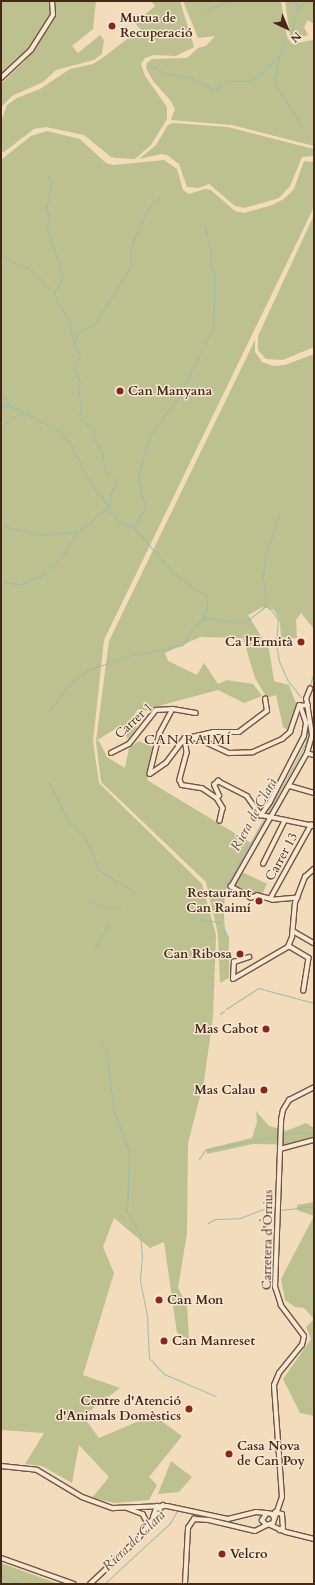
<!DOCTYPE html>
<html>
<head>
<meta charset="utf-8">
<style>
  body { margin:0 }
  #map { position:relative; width:315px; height:1585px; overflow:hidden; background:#f2dcbc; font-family:Cardo,serif }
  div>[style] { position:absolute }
  .green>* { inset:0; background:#bdc08f }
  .stream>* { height:1px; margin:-0.5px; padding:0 0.5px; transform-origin:0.5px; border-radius:0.5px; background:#9bbcae }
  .roads { filter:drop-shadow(1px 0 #725442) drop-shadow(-1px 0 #725442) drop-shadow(0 1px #725442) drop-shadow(0 -1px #725442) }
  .minor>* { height:3.5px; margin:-1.75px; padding:0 1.75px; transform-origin:1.75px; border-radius:1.75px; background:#f7e8d3 }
  .tertiary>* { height:4px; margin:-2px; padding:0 2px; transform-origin:2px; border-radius:2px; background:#f7e8d3 }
  .dots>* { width:11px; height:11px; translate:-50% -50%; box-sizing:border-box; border:2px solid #f7e8d3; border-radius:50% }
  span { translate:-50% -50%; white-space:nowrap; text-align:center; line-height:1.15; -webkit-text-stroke:3px #f7e8d3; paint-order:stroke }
  .poi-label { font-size:13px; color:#482719; font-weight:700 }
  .left { translate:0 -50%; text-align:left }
  .right { translate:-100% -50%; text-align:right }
  .street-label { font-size:13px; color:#482719 }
  .neighbourhood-label { font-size:14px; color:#482719; letter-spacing:1px }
  .water-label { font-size:14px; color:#5d4c3e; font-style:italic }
  .frame { position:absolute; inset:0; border:2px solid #482719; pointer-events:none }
  .north { position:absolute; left:267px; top:8px; width:40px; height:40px; -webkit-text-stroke:3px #f7e8d3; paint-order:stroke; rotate:136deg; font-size:11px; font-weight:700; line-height:16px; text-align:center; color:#482719 }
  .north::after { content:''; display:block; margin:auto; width:14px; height:18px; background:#482719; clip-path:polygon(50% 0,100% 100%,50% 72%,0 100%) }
</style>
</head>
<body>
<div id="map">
  <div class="green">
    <div style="clip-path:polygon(1px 1px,50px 1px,50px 15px,28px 53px,1px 76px)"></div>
    <div style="clip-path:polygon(53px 1px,96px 1px,93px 29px,72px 46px,78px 53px,100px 35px,104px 40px,102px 54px,94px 60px,56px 70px,43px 82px,12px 96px,1px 107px,1px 84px,24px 62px,50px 24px,55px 15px)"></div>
    <div style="clip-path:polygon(151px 1px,180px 1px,194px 47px,176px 56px,154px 55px,145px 58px,141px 64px,145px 76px,167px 107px,167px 119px,151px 145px,135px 159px,117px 158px,111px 157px,84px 135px,46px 127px,34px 129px,4px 152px,1px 152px,1px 122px,7px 105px,17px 98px,40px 89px,70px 69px,93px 64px,101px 59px,140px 29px,135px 23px,155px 6px)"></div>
    <div style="clip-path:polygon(183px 1px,281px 1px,287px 37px,292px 44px,313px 40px,314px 146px,232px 125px,171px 120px,175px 109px,170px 100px,153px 81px,146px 68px,147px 63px,152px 59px,187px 58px,198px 48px,206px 46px,215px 36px,198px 38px)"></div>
    <div style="clip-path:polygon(285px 1px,314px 1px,314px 24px,308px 20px,304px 27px,308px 35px,294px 40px,290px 36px)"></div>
    <div style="clip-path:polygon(173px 123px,228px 127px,314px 149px,314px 156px,302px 157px,290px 186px,279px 198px,245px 208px,235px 206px,209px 184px,198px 188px,187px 187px,179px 164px,167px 155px,161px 154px,139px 159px,156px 145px,168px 125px)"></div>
    <div style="clip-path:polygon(47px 131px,80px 139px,106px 163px,113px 165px,164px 160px,177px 169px,183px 190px,189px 194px,205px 189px,211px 190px,235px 211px,244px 213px,272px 205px,284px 199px,294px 189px,304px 161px,314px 162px,314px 207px,104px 640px,93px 741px,99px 783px,202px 884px,216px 935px,213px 1017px,204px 1081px,188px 1143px,187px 1233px,178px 1288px,187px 1305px,189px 1340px,177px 1333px,164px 1242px,150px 1248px,114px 1218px,103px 1247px,114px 1273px,83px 1375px,120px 1388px,83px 1416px,99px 1438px,153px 1415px,182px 1436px,149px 1477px,157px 1485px,149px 1500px,115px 1503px,92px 1498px,109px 1477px,79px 1445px,72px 1483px,42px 1466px,25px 1464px,44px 1433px,1px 1430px,1px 160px,31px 136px)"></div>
    <div style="clip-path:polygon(314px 215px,314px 347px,283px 360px,266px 359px,258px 350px,258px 336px)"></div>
    <div style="clip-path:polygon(255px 340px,255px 352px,262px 362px,273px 366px,285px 365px,314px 354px,314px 629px,301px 613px,296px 620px,297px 638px,281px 639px,280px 622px,274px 610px,263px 607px,248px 615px,269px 649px,274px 681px,289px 685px,297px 706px,289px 731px,283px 727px,276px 695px,267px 698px,255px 678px,243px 638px,200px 637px,165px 653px,168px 661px,197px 675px,204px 663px,218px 684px,227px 680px,253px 684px,262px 696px,244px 703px,218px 690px,162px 705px,149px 711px,138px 709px,132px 718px,137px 728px,128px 739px,120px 726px,96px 741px,109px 641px)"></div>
    <div style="clip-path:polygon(96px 741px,99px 741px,107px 757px,125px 768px,129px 748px,139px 741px,153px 747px,147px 780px,251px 843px,225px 891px,223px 925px,229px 937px,229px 978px,220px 983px,218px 934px,206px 882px,101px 782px)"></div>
    <div style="clip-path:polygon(242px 872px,267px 884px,262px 894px,247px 893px,234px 886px)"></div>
    <div style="clip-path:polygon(256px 1111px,269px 1126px,286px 1131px,306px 1123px,314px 1128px,314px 1143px,307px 1145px,253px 1144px,207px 1154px,206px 1149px,252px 1138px,257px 1122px)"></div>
    <div style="clip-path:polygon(314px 1202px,314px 1416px,300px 1413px,283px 1379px,311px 1339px,306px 1327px,314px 1319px,304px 1308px,295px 1307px,285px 1300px,281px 1279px,314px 1216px,297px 1210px,297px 1205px)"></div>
    <div style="clip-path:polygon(171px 1461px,192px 1477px,179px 1492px,158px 1494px)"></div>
    <div style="clip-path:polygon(1px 1563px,45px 1579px,59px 1584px,1px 1584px)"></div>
  </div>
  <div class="stream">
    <div style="left:293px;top:1px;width:7px;rotate:45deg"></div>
    <div style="left:204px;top:11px;width:29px;rotate:-20deg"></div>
    <div style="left:291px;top:36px;width:26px;rotate:-79deg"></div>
    <div style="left:296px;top:10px;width:14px;rotate:-39deg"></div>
    <div style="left:279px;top:57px;width:25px;rotate:101deg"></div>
    <div style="left:274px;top:82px;width:54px;rotate:57.8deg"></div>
    <div style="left:148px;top:65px;width:22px;rotate:24deg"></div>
    <div style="left:168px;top:74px;width:23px;rotate:10deg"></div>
    <div style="left:191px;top:78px;width:27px;rotate:27deg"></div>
    <div style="left:215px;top:90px;width:15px;rotate:-37deg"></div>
    <div style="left:227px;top:81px;width:21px"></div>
    <div style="left:248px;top:81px;width:10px;rotate:-24deg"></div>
    <div style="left:257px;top:77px;width:30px;rotate:-44deg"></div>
    <div style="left:279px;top:56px;width:15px;rotate:-67deg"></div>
    <div style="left:1px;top:257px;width:33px;rotate:23deg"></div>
    <div style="left:31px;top:270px;width:34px;rotate:45deg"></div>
    <div style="left:75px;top:342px;width:10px;rotate:-73deg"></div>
    <div style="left:78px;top:332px;width:17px;rotate:-24deg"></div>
    <div style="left:94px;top:325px;width:70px;rotate:-57.9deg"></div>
    <div style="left:131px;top:266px;width:13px;rotate:-94deg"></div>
    <div style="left:130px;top:253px;width:15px;rotate:-74deg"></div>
    <div style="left:134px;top:239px;width:32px;rotate:-66deg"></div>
    <div style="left:147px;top:210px;width:17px;rotate:-45deg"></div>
    <div style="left:204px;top:343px;width:17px;rotate:-57deg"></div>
    <div style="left:213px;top:329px;width:35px;rotate:-88deg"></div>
    <div style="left:214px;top:294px;width:18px;rotate:-90deg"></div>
    <div style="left:214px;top:276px;width:19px;rotate:-102deg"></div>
    <div style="left:210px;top:257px;width:4px;rotate:-63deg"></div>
    <div style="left:212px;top:253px;width:29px;rotate:-106deg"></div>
    <div style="left:1px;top:393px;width:16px;rotate:52deg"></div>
    <div style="left:11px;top:406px;width:53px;rotate:27.1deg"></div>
    <div style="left:58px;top:430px;width:18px;rotate:47deg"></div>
    <div style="left:70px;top:443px;width:45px;rotate:63.4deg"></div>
    <div style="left:90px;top:483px;width:30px;rotate:50deg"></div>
    <div style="left:109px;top:506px;width:7px;rotate:74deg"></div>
    <div style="left:111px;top:513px;width:13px;rotate:48deg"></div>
    <div style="left:120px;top:523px;width:14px;rotate:17deg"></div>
    <div style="left:1px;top:406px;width:9px"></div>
    <div style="left:1px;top:426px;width:23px;rotate:-34deg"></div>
    <div style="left:1px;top:525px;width:40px;rotate:14.4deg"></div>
    <div style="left:40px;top:535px;width:40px;rotate:-5.7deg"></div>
    <div style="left:80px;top:531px;width:38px;rotate:-41deg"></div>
    <div style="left:109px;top:506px;width:10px;rotate:-84deg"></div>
    <div style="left:110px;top:496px;width:16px;rotate:-68deg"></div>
    <div style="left:116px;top:481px;width:16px;rotate:-135deg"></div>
    <div style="left:105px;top:470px;width:18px;rotate:-99deg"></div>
    <div style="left:102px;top:452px;width:16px;rotate:-120deg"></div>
    <div style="left:94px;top:438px;width:9px;rotate:-96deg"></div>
    <div style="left:93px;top:429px;width:18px;rotate:-142deg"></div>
    <div style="left:79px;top:418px;width:12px;rotate:-81deg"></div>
    <div style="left:81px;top:406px;width:18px;rotate:-99deg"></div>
    <div style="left:78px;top:388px;width:5px;rotate:-68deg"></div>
    <div style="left:80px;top:383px;width:20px;rotate:-110deg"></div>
    <div style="left:73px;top:364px;width:10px;rotate:-45deg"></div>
    <div style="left:80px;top:357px;width:25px;rotate:-111deg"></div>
    <div style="left:71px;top:334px;width:12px;rotate:-95deg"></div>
    <div style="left:70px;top:322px;width:29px;rotate:-121deg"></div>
    <div style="left:55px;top:297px;width:6px;rotate:-90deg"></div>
    <div style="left:55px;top:291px;width:12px;rotate:-59deg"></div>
    <div style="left:61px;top:281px;width:8px;rotate:-83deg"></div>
    <div style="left:62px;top:273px;width:46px;rotate:-108.8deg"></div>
    <div style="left:47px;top:229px;width:13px;rotate:-81deg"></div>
    <div style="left:49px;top:216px;width:9px;rotate:-111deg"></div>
    <div style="left:46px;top:208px;width:25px;rotate:-78deg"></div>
    <div style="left:51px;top:184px;width:9px;rotate:-111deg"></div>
    <div style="left:1px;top:582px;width:19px;rotate:6deg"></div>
    <div style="left:20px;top:584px;width:25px;rotate:-21deg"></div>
    <div style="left:43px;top:575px;width:28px;rotate:-44deg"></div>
    <div style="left:63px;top:556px;width:27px;rotate:-59deg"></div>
    <div style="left:263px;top:609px;width:8px;rotate:-67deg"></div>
    <div style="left:266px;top:602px;width:26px;rotate:-97deg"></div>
    <div style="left:263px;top:576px;width:19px;rotate:-84deg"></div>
    <div style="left:265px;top:557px;width:45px;rotate:-72deg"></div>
    <div style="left:201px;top:620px;width:13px;rotate:-61deg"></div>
    <div style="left:207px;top:609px;width:14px;rotate:-90deg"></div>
    <div style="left:207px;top:595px;width:14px;rotate:-155deg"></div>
    <div style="left:194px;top:589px;width:28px;rotate:-141deg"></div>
    <div style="left:172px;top:571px;width:59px;rotate:-131.6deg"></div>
    <div style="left:133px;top:527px;width:22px;rotate:-56deg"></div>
    <div style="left:145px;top:509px;width:33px;rotate:-102deg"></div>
    <div style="left:138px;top:477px;width:44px;rotate:-74.1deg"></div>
    <div style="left:150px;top:435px;width:46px;rotate:-52.9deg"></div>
    <div style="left:178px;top:398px;width:55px;rotate:-63.9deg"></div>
    <div style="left:309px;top:688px;width:17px;rotate:-73deg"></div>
    <div style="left:304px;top:702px;width:3px;rotate:-90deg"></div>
    <div style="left:305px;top:707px;width:15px;rotate:82deg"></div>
    <div style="left:49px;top:711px;width:37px;rotate:-52deg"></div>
    <div style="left:72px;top:682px;width:19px;rotate:-39deg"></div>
    <div style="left:87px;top:670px;width:44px;rotate:-18.4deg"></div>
    <div style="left:129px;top:656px;width:55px;rotate:-11.5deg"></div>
    <div style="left:183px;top:645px;width:20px;rotate:-60deg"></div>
    <div style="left:193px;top:628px;width:15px;rotate:-42deg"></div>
    <div style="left:204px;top:618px;width:40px;rotate:7.1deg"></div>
    <div style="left:244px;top:623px;width:28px;rotate:-38deg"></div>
    <div style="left:266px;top:606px;width:8px;rotate:40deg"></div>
    <div style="left:272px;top:611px;width:11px;rotate:56deg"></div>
    <div style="left:278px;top:620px;width:24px;rotate:95deg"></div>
    <div style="left:276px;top:644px;width:17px;rotate:80deg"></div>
    <div style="left:279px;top:661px;width:22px;rotate:66deg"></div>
    <div style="left:288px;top:681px;width:21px;rotate:51deg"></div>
    <div style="left:49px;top:782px;width:43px;rotate:64deg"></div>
    <div style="left:68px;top:821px;width:24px;rotate:45deg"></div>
    <div style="left:85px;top:838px;width:36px;rotate:66deg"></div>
    <div style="left:100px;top:871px;width:39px;rotate:32deg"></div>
    <div style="left:133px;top:892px;width:4px;rotate:76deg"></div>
    <div style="left:89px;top:901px;width:17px;rotate:21deg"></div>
    <div style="left:105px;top:907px;width:16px"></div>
    <div style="left:200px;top:919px;width:23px;rotate:10deg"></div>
    <div style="left:224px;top:935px;width:33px;rotate:-93deg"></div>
    <div style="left:222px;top:902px;width:14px;rotate:-78deg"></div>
    <div style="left:225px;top:888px;width:151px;rotate:-60.7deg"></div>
    <div style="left:299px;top:756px;width:16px;rotate:-63deg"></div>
    <div style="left:306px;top:742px;width:17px;rotate:-87deg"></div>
    <div style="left:95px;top:948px;width:29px;rotate:-59deg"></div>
    <div style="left:226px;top:1009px;width:38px;rotate:-33deg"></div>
    <div style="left:258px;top:988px;width:58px;rotate:15deg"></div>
    <div style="left:220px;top:1014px;width:5px;rotate:-37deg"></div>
    <div style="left:100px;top:1041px;width:12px;rotate:59deg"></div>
    <div style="left:106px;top:1051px;width:62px;rotate:82.5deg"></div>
    <div style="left:114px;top:1112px;width:42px;rotate:69deg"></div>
    <div style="left:129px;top:1151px;width:61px;rotate:91.9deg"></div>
    <div style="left:127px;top:1212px;width:26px;rotate:59deg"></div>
    <div style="left:140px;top:1234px;width:22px;rotate:85deg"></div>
    <div style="left:142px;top:1256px;width:24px;rotate:95deg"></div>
    <div style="left:140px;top:1280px;width:38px;rotate:79deg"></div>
    <div style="left:147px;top:1317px;width:41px;rotate:87.2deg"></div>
    <div style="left:149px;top:1358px;width:22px;rotate:47deg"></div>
    <div style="left:164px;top:1374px;width:56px;rotate:23.3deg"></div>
    <div style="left:283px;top:1134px;width:11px;rotate:-10deg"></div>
    <div style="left:294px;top:1132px;width:20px;rotate:6deg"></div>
    <div style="left:199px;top:1159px;width:11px;rotate:-56deg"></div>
    <div style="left:205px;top:1150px;width:73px;rotate:-11deg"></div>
    <div style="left:281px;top:1210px;width:33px;rotate:-7deg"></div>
    <div style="left:208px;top:1223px;width:8px;rotate:-30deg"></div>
    <div style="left:215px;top:1219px;width:25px;rotate:-2deg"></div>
    <div style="left:240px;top:1218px;width:26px;rotate:-21deg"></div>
    <div style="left:264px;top:1209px;width:10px;rotate:11deg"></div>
    <div style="left:1px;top:1576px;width:22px;rotate:21deg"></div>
    <div style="left:104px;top:1584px;width:90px;rotate:-42.7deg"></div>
    <div style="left:170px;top:1523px;width:14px;rotate:-60deg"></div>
  </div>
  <div class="roads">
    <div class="minor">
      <div style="left:1px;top:78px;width:41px;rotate:-43deg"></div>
      <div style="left:31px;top:50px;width:41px;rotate:-57.8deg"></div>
      <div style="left:53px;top:15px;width:14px;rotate:-94deg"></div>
      <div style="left:173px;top:709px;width:27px;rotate:118deg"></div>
      <div style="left:160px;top:733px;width:42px;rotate:103.7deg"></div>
      <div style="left:150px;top:774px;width:19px;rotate:-35deg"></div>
      <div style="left:166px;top:763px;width:31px;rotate:-53deg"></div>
      <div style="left:192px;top:737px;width:22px;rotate:-13deg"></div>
      <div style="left:213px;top:732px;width:26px"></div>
      <div style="left:239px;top:732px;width:35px;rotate:-37deg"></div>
      <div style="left:267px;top:711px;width:12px;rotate:-99deg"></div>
      <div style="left:185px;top:738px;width:14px;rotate:4deg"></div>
      <div style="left:199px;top:739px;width:33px;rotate:25deg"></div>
      <div style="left:229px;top:753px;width:24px;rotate:-2deg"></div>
      <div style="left:253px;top:752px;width:32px;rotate:-24deg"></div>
      <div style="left:282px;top:739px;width:11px;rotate:-41deg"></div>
      <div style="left:290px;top:732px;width:28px;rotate:-71deg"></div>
      <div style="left:299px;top:706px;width:9px;rotate:-6deg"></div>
      <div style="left:185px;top:738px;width:15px;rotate:82deg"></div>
      <div style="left:187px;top:753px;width:28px;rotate:105deg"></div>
      <div style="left:180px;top:780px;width:5px;rotate:68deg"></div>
      <div style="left:182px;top:785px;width:20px;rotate:9deg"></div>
      <div style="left:202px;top:788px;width:18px;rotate:34deg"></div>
      <div style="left:217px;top:798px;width:12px;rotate:59deg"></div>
      <div style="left:223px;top:808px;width:13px;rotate:103deg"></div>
      <div style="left:111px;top:753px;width:20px;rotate:-27deg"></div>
      <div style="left:129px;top:744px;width:43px;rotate:-51.5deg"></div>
      <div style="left:156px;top:710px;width:17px;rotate:-3deg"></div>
      <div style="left:173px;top:709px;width:23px;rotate:10deg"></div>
      <div style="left:307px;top:753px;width:7px;rotate:16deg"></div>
      <div style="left:290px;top:786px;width:25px;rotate:16deg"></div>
      <div style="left:217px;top:798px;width:3px;rotate:-45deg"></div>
      <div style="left:219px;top:796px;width:12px;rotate:-114deg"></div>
      <div style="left:214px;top:785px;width:6px;rotate:-45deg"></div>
      <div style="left:218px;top:781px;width:33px;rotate:27deg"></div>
      <div style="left:247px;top:796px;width:24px;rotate:54deg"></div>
      <div style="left:261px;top:815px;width:16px;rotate:-55deg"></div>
      <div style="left:270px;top:802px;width:74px;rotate:-62.7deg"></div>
      <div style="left:304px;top:736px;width:13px;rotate:-81deg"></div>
      <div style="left:306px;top:723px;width:18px;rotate:-109deg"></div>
      <div style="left:261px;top:815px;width:54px;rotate:11.7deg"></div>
      <div style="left:263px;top:864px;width:49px;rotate:-63.4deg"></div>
      <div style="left:298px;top:898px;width:25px;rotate:175deg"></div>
      <div style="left:273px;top:900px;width:16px;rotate:-165deg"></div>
      <div style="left:258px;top:896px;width:7px;rotate:164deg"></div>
      <div style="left:251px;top:898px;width:23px;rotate:-151deg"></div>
      <div style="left:231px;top:887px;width:154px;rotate:-60.4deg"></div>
      <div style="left:307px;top:753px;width:19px;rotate:-74deg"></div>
      <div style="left:312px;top:735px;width:36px;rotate:-99deg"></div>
      <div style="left:306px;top:699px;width:11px;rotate:-68deg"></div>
      <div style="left:270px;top:899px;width:85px;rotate:-61deg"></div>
      <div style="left:293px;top:931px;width:24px;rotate:30deg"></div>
      <div style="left:289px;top:946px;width:23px;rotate:31deg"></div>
      <div style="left:309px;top:958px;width:33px;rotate:99deg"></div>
      <div style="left:233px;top:979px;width:64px;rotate:-30.2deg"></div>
      <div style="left:288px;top:947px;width:11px;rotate:-68deg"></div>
      <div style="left:292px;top:937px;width:34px;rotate:-85deg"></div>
      <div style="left:295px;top:903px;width:28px;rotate:-69deg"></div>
      <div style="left:305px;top:877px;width:12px;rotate:-42deg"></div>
      <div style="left:233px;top:979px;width:17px;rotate:-87deg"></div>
      <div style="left:234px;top:962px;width:16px;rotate:-18deg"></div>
      <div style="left:280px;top:1149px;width:35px;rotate:-15deg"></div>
      <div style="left:127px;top:1508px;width:17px;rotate:21deg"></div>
      <div style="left:143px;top:1514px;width:11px;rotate:63deg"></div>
      <div style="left:1px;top:1558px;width:77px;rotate:19.6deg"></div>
      <div style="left:90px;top:1584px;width:66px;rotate:-43.2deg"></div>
      <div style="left:138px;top:1539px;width:42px;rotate:-53.7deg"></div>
      <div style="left:185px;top:1584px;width:56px;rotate:-86.9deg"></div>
      <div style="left:188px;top:1528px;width:11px;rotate:-56deg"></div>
      <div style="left:194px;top:1519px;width:15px;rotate:4deg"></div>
      <div style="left:209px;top:1520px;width:47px;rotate:13.4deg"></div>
      <div style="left:255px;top:1531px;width:13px;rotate:-27deg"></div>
    </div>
    <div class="tertiary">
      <div style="left:1px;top:1466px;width:36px;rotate:6deg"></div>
      <div style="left:37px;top:1470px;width:52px;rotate:31deg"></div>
      <div style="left:82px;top:1497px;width:33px;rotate:20deg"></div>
      <div style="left:113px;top:1508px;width:54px;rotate:-2.1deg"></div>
      <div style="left:167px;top:1506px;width:62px;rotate:12deg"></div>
      <div style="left:228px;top:1519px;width:29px;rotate:-14deg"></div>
      <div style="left:256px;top:1512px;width:10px;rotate:6deg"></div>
      <div style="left:275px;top:1512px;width:7px;rotate:16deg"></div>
      <div style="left:282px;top:1514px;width:14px;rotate:86deg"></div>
      <div style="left:283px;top:1528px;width:4px;rotate:146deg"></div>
      <div style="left:153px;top:1517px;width:12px;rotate:-70deg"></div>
      <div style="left:274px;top:1518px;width:4px;rotate:-117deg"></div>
      <div style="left:272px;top:1514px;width:5px;rotate:-169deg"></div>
      <div style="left:267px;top:1513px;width:9px;rotate:126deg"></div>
      <div style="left:262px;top:1520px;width:6px;rotate:51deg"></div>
      <div style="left:266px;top:1525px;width:7px;rotate:-16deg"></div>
      <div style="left:273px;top:1523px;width:28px;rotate:-71deg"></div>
      <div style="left:282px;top:1497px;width:112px;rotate:-94.1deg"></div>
      <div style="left:274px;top:1385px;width:13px;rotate:-67deg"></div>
      <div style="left:279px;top:1373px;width:36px;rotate:-51deg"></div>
      <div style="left:302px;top:1345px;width:9px;rotate:-77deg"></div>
      <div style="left:304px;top:1336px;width:39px;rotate:-127deg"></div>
      <div style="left:281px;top:1305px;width:19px;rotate:-108deg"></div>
      <div style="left:275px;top:1287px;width:167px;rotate:-87.9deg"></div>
      <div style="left:281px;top:1120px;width:10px;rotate:-79deg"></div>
      <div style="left:283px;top:1110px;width:12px;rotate:-59deg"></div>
      <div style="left:289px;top:1100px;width:28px;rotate:-27deg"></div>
      <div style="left:270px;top:1525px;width:17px;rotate:24deg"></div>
      <div style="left:286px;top:1532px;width:29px;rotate:14deg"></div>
    </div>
  </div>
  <div class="dots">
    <div style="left:112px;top:26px;background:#8f2418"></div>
    <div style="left:120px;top:391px;background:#8f2418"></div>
    <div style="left:301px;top:642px;background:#8f2418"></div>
    <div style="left:259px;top:901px;background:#8f2418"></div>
    <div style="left:240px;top:954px;background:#8f2418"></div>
    <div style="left:266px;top:1029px;background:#8f2418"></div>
    <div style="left:264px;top:1090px;background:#8f2418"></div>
    <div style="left:159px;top:1300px;background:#8f2418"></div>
    <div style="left:164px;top:1341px;background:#8f2418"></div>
    <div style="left:189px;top:1409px;background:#8f2418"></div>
    <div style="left:229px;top:1454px;background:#8f2418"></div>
    <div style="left:222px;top:1554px;background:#8f2418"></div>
  </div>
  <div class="poi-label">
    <span class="left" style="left:120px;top:26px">Mutua de<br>Recuperació</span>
    <span class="left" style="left:128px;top:391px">Can Manyana</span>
    <span class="right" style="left:293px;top:642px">Ca l'Ermità</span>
    <span class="right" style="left:251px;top:901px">Restaurant<br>Can Raimí</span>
    <span class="right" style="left:232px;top:954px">Can Ribosa</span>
    <span class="right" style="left:258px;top:1029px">Mas Cabot</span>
    <span class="right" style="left:256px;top:1090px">Mas Calau</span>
    <span class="left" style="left:167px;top:1300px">Can Mon</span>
    <span class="left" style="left:172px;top:1341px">Can Manreset</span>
    <span class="right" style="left:181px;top:1409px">Centre d'Atenció<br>d'Animals Domèstics</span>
    <span class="left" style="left:237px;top:1454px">Casa Nova<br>de Can Poy</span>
    <span class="left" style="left:230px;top:1554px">Velcro</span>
  </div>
  <div class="street-label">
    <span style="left:134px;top:721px;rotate:-43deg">Carrer 1</span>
    <span style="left:282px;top:857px;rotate:-61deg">Carrer 13</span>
    <span style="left:268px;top:1240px;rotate:-89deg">Carretera d'Òrrius</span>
  </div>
  <div class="neighbourhood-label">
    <span style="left:188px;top:740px">CAN RAIMÍ</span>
  </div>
  <div class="water-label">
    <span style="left:254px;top:815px;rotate:-61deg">Riera de Clarà</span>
    <span style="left:134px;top:1541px;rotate:-44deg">Riera de Clarà</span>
  </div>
  <div class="frame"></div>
  <div class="north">N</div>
</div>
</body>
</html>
